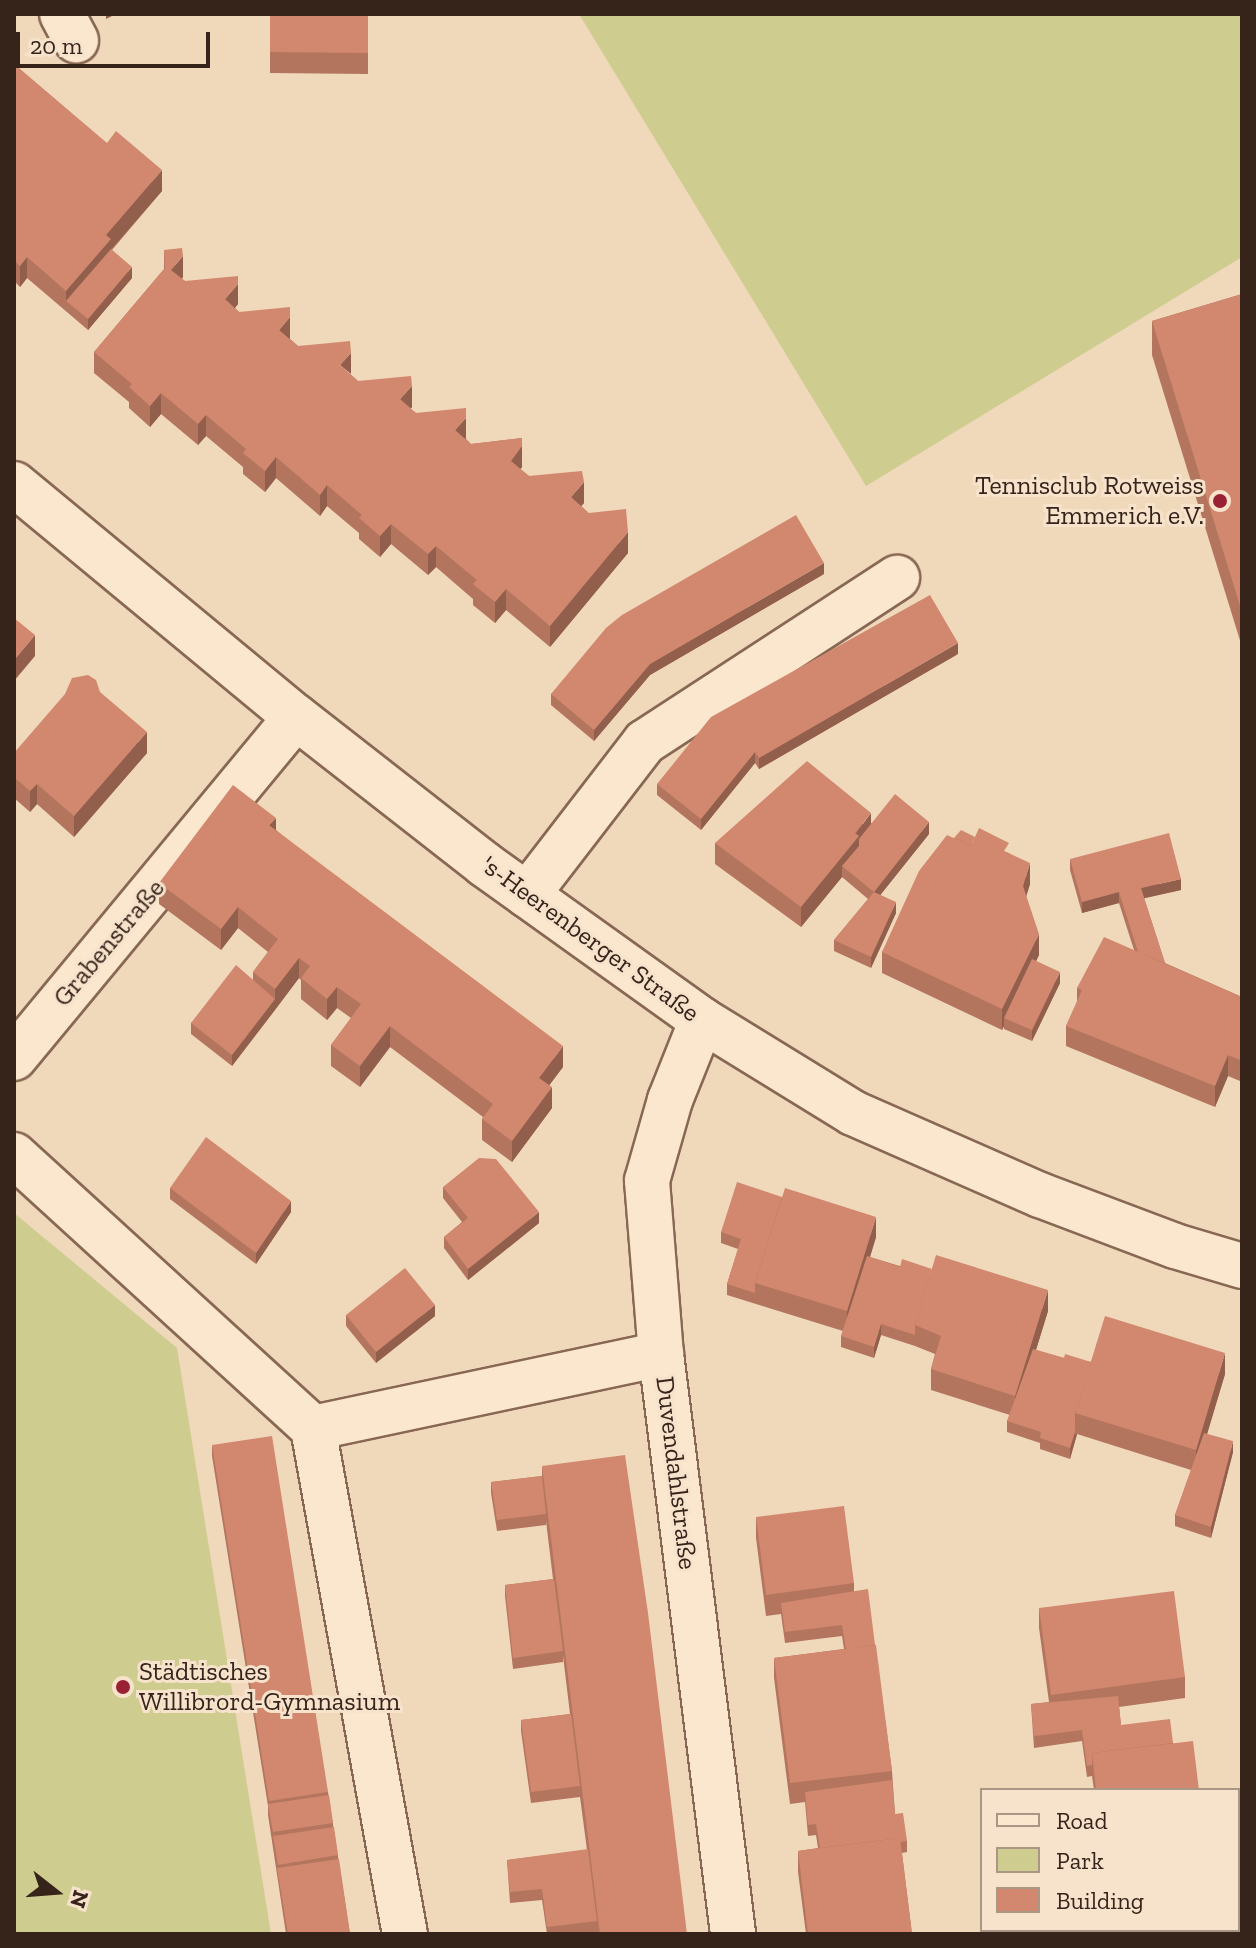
<!DOCTYPE html>
<html>
<head>
<meta charset="utf-8">
<style>
  body { margin:0 }
  #map { position:relative; width:1256px; height:1948px; overflow:hidden; background:#f0d8bb; font-family:"Zilla Slab",serif }
  div>[style] { position:absolute }
  .green>* { inset:0; background:#cecc8f }
  .roads { filter:drop-shadow(2px 0 #886854) drop-shadow(-2px 0 #886854) drop-shadow(0 2px #886854) drop-shadow(0 -2px #886854) }
  .minor>* { height:44px; margin:-22px; padding:0 22px; transform-origin:22px; border-radius:22px; background:#fbe7ce }
  .wall>* { inset:0; background:#b4755f }
  .shaded-wall>* { inset:0; background:#925f4d }
  .building>* { inset:0; background:#d1886e }
  .dots>* { width:22px; height:22px; translate:-50% -50%; box-sizing:border-box; border:4px solid #f7e3cb; border-radius:50% }
  span { translate:-50% -50%; white-space:nowrap; text-align:center; line-height:1.15; -webkit-text-stroke:6px #f7e3cb; paint-order:stroke }
  .poi-label { font-size:26px; color:#36231a }
  .right { translate:-100% -50%; text-align:right }
  .left { translate:0 -50%; text-align:left }
  .street-label { font-size:26px; color:#36231a }
  .frame { position:absolute; inset:0; border:16px solid #36231a; pointer-events:none }
  .legend { position:absolute; left:980px; top:1788px; width:260px; height:144px; box-sizing:border-box; background:#f7e3cb; border:2px solid #aa9684; margin:0; padding:10px 14px; list-style:none; font-size:24px; color:#36231a }
  .legend li { display:flex; align-items:center; gap:16px; height:40px }
  .legend b { width:40px; border:2px solid #aa9684 }
  .north { position:absolute; left:16px; top:1852px; width:80px; height:80px; -webkit-text-stroke:6px #f7e3cb; paint-order:stroke; rotate:107deg; font-size:22px; font-weight:700; line-height:32px; text-align:center; color:#36231a }
  .north::after { content:''; display:block; margin:auto; width:28px; height:36px; background:#36231a; clip-path:polygon(50% 0,100% 100%,50% 72%,0 100%) }
  .scale { position:absolute; left:16px; top:32px; width:194px; height:36px; box-sizing:border-box; border:4px solid #36231a; border-top:0; padding-left:10px; font-size:24px; line-height:28px; white-space:nowrap; color:#36231a; -webkit-text-stroke:6px #f7e3cb; paint-order:stroke }
</style>
</head>
<body>
<div id="map">
  <div class="green">
    <div style="clip-path:polygon(579px 14px,1242px 14px,1242px 257px,866px 486px)"></div>
    <div style="clip-path:polygon(14px 1213px,177px 1348px,271px 1934px,14px 1934px)"></div>
  </div>
  <div class="roads">
    <div class="minor">
      <div style="left:62px;top:14px;width:30px;rotate:62deg"></div>
      <div style="left:14px;top:484px;width:366px;rotate:39.6deg"></div>
      <div style="left:296px;top:717px;width:239px;rotate:38deg"></div>
      <div style="left:484px;top:864px;width:268px;rotate:35.6deg"></div>
      <div style="left:702px;top:1020px;width:177px;rotate:31.6deg"></div>
      <div style="left:853px;top:1113px;width:204px;rotate:23.7deg"></div>
      <div style="left:1040px;top:1195px;width:144px;rotate:20.7deg"></div>
      <div style="left:1175px;top:1246px;width:70px;rotate:16.6deg"></div>
      <div style="left:527px;top:895px;width:193px;rotate:-52.4deg"></div>
      <div style="left:645px;top:742px;width:301px;rotate:-33.1deg"></div>
      <div style="left:702px;top:1020px;width:86px;rotate:111.8deg"></div>
      <div style="left:670px;top:1100px;width:84px;rotate:105.9deg"></div>
      <div style="left:647px;top:1181px;width:174px;rotate:85.4deg"></div>
      <div style="left:661px;top:1354px;width:584px;rotate:82.92deg"></div>
      <div style="left:14px;top:1058px;width:442px;rotate:-50.4deg"></div>
      <div style="left:14px;top:1155px;width:405px;rotate:42.4deg"></div>
      <div style="left:313px;top:1428px;width:514px;rotate:79.7deg"></div>
      <div style="left:313px;top:1428px;width:356px;rotate:-12deg"></div>
    </div>
  </div>
  <div class="wall">
    <div style="clip-path:polygon(270px 14px,368px 14px,368px 74px,270px 73px)"></div>
    <div style="clip-path:polygon(14px 64px,162px 191px,112px 250px,132px 278px,88px 330px,27px 278px,20px 287px,14px 281px)"></div>
    <div style="clip-path:polygon(164px 250px,183px 277px,182px 279px,185px 281px,238px 304px,235px 308px,239px 312px,290px 338px,290px 339px,298px 346px,350px 374px,358px 381px,412px 407px,410px 409px,416px 413px,466px 438px,466px 439px,471px 444px,522px 438px,522px 467px,520px 469px,529px 476px,584px 503px,581px 506px,628px 553px,550px 647px,506px 610px,495px 623px,473px 605px,473px 599px,436px 567px,428px 575px,391px 544px,380px 557px,359px 539px,359px 533px,327px 506px,320px 516px,276px 478px,265px 492px,243px 474px,243px 467px,206px 436px,198px 445px,161px 414px,150px 427px,129px 408px,129px 402px,94px 373px,94px 352px,164px 269px)"></div>
    <div style="clip-path:polygon(1242px 294px,1242px 647px,1152px 355px,1152px 321px)"></div>
    <div style="clip-path:polygon(824px 574px,650px 675px,594px 741px,551px 705px,551px 694px)"></div>
    <div style="clip-path:polygon(958px 654px,759px 769px,755px 763px,701px 830px,657px 795px,657px 784px)"></div>
    <div style="clip-path:polygon(100px 692px,147px 753px,74px 837px,37px 804px,30px 812px,14px 798px,14px 753px)"></div>
    <div style="clip-path:polygon(871px 823px,929px 834px,880px 895px,896px 913px,871px 968px,834px 951px,834px 940px,868px 899px,842px 877px,801px 927px,715px 864px,715px 843px)"></div>
    <div style="clip-path:polygon(276px 830px,563px 1067px,549px 1085px,552px 1108px,512px 1162px,482px 1140px,482px 1119px,483px 1117px,390px 1047px,360px 1087px,331px 1066px,331px 1045px,351px 1018px,337px 1008px,327px 1020px,301px 999px,301px 980px,299px 978px,232px 1066px,191px 1034px,191px 1023px,253px 980px,253px 972px,268px 952px,238px 928px,221px 950px,159px 904px,159px 883px)"></div>
    <div style="clip-path:polygon(954px 838px,1009px 853px,1030px 884px,1026px 896px,1039px 955px,1036px 961px,1060px 983px,1032px 1041px,1004px 1029px,1004px 1026px,1002px 1030px,882px 973px,882px 952px)"></div>
    <div style="clip-path:polygon(1070px 859px,1181px 890px,1144px 898px,1165px 963px,1242px 997px,1240px 1081px,1228px 1076px,1215px 1107px,1066px 1046px,1066px 1026px,1077px 1002px,1077px 988px,1134px 950px,1119px 903px,1082px 913px,1070px 870px)"></div>
    <div style="clip-path:polygon(443px 1187px,539px 1223px,468px 1280px,444px 1248px,444px 1237px,462px 1222px,443px 1198px)"></div>
    <div style="clip-path:polygon(170px 1188px,291px 1212px,256px 1264px,170px 1199px)"></div>
    <div style="clip-path:polygon(782px 1197px,876px 1237px,870px 1257px,1048px 1311px,1036px 1350px,1064px 1358px,1091px 1362px,1225px 1374px,1207px 1434px,1233px 1452px,1211px 1538px,1175px 1526px,1175px 1515px,1191px 1470px,1077px 1434px,1070px 1459px,1040px 1449px,1040px 1443px,1007px 1432px,1007px 1421px,1010px 1415px,931px 1390px,931px 1369px,935px 1354px,915px 1346px,881px 1335px,874px 1358px,841px 1347px,841px 1336px,843px 1331px,727px 1295px,727px 1284px,738px 1249px,721px 1243px,721px 1232px)"></div>
    <div style="clip-path:polygon(346px 1315px,435px 1316px,376px 1363px,346px 1326px)"></div>
    <div style="clip-path:polygon(212px 1445px,328px 1792px,350px 1934px,286px 1934px,268px 1815px,268px 1806px,212px 1456px)"></div>
    <div style="clip-path:polygon(542px 1466px,687px 1934px,597px 1934px,597px 1929px,597px 1932px,580px 1934px,547px 1934px,542px 1900px,510px 1903px,507px 1860px,587px 1850px,580px 1797px,531px 1803px,521px 1731px,521px 1720px,570px 1714px,563px 1656px,563px 1662px,513px 1669px,505px 1596px,505px 1585px,553px 1579px,546px 1521px,546px 1525px,497px 1531px,491px 1493px,491px 1482px,542px 1476px)"></div>
    <div style="clip-path:polygon(756px 1517px,854px 1583px,854px 1591px,875px 1645px,892px 1771px,895px 1814px,907px 1841px,907px 1852px,902px 1853px,912px 1934px,806px 1934px,798px 1872px,798px 1851px,818px 1848px,816px 1835px,808px 1836px,805px 1802px,790px 1804px,774px 1678px,774px 1658px,844px 1649px,842px 1636px,785px 1643px,781px 1614px,766px 1616px,756px 1538px)"></div>
    <div style="clip-path:polygon(1039px 1608px,1185px 1677px,1185px 1698px,1119px 1707px,1121px 1725px,1173px 1743px,1199px 1790px,1094px 1790px,1092px 1776px,1087px 1777px,1082px 1741px,1034px 1748px,1031px 1704px,1049px 1702px,1039px 1628px)"></div>
  </div>
  <div class="shaded-wall">
    <div style="clip-path:polygon(106px 14px,116px 14px,106px 19px)"></div>
    <div style="clip-path:polygon(162px 170px,162px 191px,66px 301px,66px 291px,106px 235px)"></div>
    <div style="clip-path:polygon(183px 256px,183px 277px,171px 291px,171px 270px)"></div>
    <div style="clip-path:polygon(27px 257px,27px 278px,20px 287px,20px 266px)"></div>
    <div style="clip-path:polygon(132px 267px,132px 278px,88px 330px,88px 319px)"></div>
    <div style="clip-path:polygon(238px 284px,238px 304px,225px 320px,225px 299px)"></div>
    <div style="clip-path:polygon(290px 317px,290px 338px,279px 351px,279px 330px)"></div>
    <div style="clip-path:polygon(351px 353px,351px 374px,340px 365px)"></div>
    <div style="clip-path:polygon(412px 386px,412px 407px,400px 420px,400px 399px)"></div>
    <div style="clip-path:polygon(161px 393px,161px 414px,150px 427px,150px 406px)"></div>
    <div style="clip-path:polygon(206px 415px,206px 436px,198px 445px,198px 424px)"></div>
    <div style="clip-path:polygon(466px 418px,466px 438px,455px 451px,455px 430px)"></div>
    <div style="clip-path:polygon(522px 446px,522px 467px,511px 482px,511px 461px)"></div>
    <div style="clip-path:polygon(276px 457px,276px 478px,265px 492px,265px 471px)"></div>
    <div style="clip-path:polygon(584px 482px,584px 503px,571px 518px,571px 497px)"></div>
    <div style="clip-path:polygon(327px 485px,327px 506px,320px 516px,320px 495px)"></div>
    <div style="clip-path:polygon(391px 524px,391px 544px,380px 557px,380px 536px)"></div>
    <div style="clip-path:polygon(628px 532px,628px 553px,550px 647px,550px 626px)"></div>
    <div style="clip-path:polygon(436px 546px,436px 567px,428px 575px,428px 554px)"></div>
    <div style="clip-path:polygon(824px 563px,824px 574px,650px 675px,594px 741px,594px 730px,650px 664px)"></div>
    <div style="clip-path:polygon(506px 589px,506px 610px,495px 623px,495px 602px)"></div>
    <div style="clip-path:polygon(35px 635px,35px 656px,14px 681px,14px 660px)"></div>
    <div style="clip-path:polygon(958px 643px,958px 654px,759px 769px,759px 758px)"></div>
    <div style="clip-path:polygon(147px 732px,147px 753px,74px 837px,74px 816px)"></div>
    <div style="clip-path:polygon(755px 752px,755px 763px,701px 830px,701px 819px)"></div>
    <div style="clip-path:polygon(37px 784px,37px 804px,30px 812px,30px 791px)"></div>
    <div style="clip-path:polygon(871px 813px,871px 834px,842px 866px,842px 877px,801px 927px,801px 907px)"></div>
    <div style="clip-path:polygon(276px 818px,276px 838px,269px 825px)"></div>
    <div style="clip-path:polygon(929px 822px,929px 834px,874px 903px,874px 892px)"></div>
    <div style="clip-path:polygon(1030px 863px,1030px 884px,1023px 907px,1023px 886px)"></div>
    <div style="clip-path:polygon(1181px 879px,1181px 890px,1141px 899px,1141px 888px)"></div>
    <div style="clip-path:polygon(1119px 892px,1119px 903px,1082px 913px,1082px 902px)"></div>
    <div style="clip-path:polygon(896px 902px,896px 913px,871px 968px,871px 957px)"></div>
    <div style="clip-path:polygon(238px 907px,238px 928px,221px 950px,221px 929px)"></div>
    <div style="clip-path:polygon(1039px 934px,1039px 955px,1008px 1019px,1004px 1018px,1004px 1026px,1002px 1030px,1002px 1009px)"></div>
    <div style="clip-path:polygon(299px 958px,299px 978px,275px 1010px,275px 989px)"></div>
    <div style="clip-path:polygon(1060px 972px,1060px 983px,1032px 1041px,1032px 1030px)"></div>
    <div style="clip-path:polygon(337px 987px,337px 1008px,327px 1020px,327px 999px)"></div>
    <div style="clip-path:polygon(275px 999px,275px 1010px,232px 1066px,232px 1055px)"></div>
    <div style="clip-path:polygon(390px 1026px,390px 1047px,360px 1087px,360px 1066px)"></div>
    <div style="clip-path:polygon(563px 1046px,563px 1067px,539px 1099px,539px 1078px)"></div>
    <div style="clip-path:polygon(1228px 1055px,1228px 1076px,1215px 1107px,1215px 1086px)"></div>
    <div style="clip-path:polygon(1242px 1056px,1242px 1077px,1240px 1081px,1240px 1060px)"></div>
    <div style="clip-path:polygon(552px 1087px,552px 1108px,512px 1162px,512px 1141px)"></div>
    <div style="clip-path:polygon(291px 1201px,291px 1212px,256px 1264px,256px 1253px)"></div>
    <div style="clip-path:polygon(539px 1212px,539px 1223px,468px 1280px,468px 1269px)"></div>
    <div style="clip-path:polygon(876px 1217px,876px 1237px,847px 1332px,847px 1311px)"></div>
    <div style="clip-path:polygon(1048px 1290px,1048px 1311px,1015px 1417px,1015px 1396px)"></div>
    <div style="clip-path:polygon(435px 1305px,435px 1316px,376px 1363px,376px 1352px)"></div>
    <div style="clip-path:polygon(881px 1324px,881px 1335px,874px 1358px,874px 1347px)"></div>
    <div style="clip-path:polygon(1225px 1353px,1225px 1374px,1196px 1471px,1196px 1450px)"></div>
    <div style="clip-path:polygon(1075px 1434px,1077px 1434px,1070px 1459px,1070px 1448px)"></div>
    <div style="clip-path:polygon(1233px 1441px,1233px 1452px,1211px 1538px,1211px 1527px)"></div>
  </div>
  <div class="building">
    <div style="clip-path:polygon(270px 14px,368px 14px,368px 53px,270px 52px)"></div>
    <div style="clip-path:polygon(14px 64px,107px 143px,116px 131px,162px 170px,106px 235px,111px 239px,66px 291px,27px 257px,20px 266px,14px 260px)"></div>
    <div style="clip-path:polygon(182px 248px,183px 256px,171px 270px,185px 281px,238px 276px,238px 284px,225px 299px,239px 312px,290px 307px,290px 317px,279px 330px,298px 346px,350px 341px,351px 353px,340px 365px,358px 381px,411px 376px,412px 386px,400px 399px,416px 413px,466px 408px,466px 418px,455px 430px,471px 444px,522px 438px,522px 446px,511px 461px,529px 476px,582px 471px,584px 482px,571px 497px,589px 513px,626px 509px,628px 532px,550px 626px,506px 589px,495px 602px,473px 584px,477px 580px,436px 546px,428px 554px,391px 524px,380px 536px,359px 518px,362px 515px,327px 485px,320px 495px,276px 457px,265px 471px,243px 453px,246px 449px,206px 415px,198px 424px,161px 393px,150px 406px,129px 387px,132px 384px,94px 352px,165px 268px,164px 250px)"></div>
    <div style="clip-path:polygon(111px 249px,132px 267px,88px 319px,66px 301px)"></div>
    <div style="clip-path:polygon(1242px 294px,1242px 612px,1152px 321px)"></div>
    <div style="clip-path:polygon(796px 515px,824px 563px,650px 664px,594px 730px,551px 694px,606px 628px,622px 615px)"></div>
    <div style="clip-path:polygon(930px 595px,958px 643px,759px 758px,755px 752px,701px 819px,657px 784px,711px 717px)"></div>
    <div style="clip-path:polygon(14px 618px,35px 635px,14px 660px)"></div>
    <div style="clip-path:polygon(88px 675px,96px 680px,100px 692px,147px 732px,74px 816px,37px 784px,30px 791px,14px 777px,14px 753px,65px 694px,72px 678px)"></div>
    <div style="clip-path:polygon(807px 761px,871px 813px,855px 833px,859px 836px,801px 907px,715px 843px)"></div>
    <div style="clip-path:polygon(233px 785px,276px 818px,269px 825px,563px 1046px,539px 1078px,552px 1087px,512px 1141px,482px 1119px,493px 1104px,390px 1026px,360px 1066px,331px 1045px,361px 1004px,337px 987px,327px 999px,301px 978px,310px 966px,299px 958px,275px 989px,253px 972px,278px 939px,238px 907px,221px 929px,159px 883px)"></div>
    <div style="clip-path:polygon(895px 794px,929px 822px,874px 892px,842px 866px,859px 846px,859px 839px)"></div>
    <div style="clip-path:polygon(979px 828px,1009px 843px,1004px 851px,1030px 863px,1023px 886px,1039px 934px,1002px 1009px,882px 952px,919px 871px,947px 835px,971px 846px)"></div>
    <div style="clip-path:polygon(961px 830px,975px 837px,971px 846px,954px 838px)"></div>
    <div style="clip-path:polygon(1169px 833px,1181px 879px,1141px 888px,1165px 963px,1138px 952px,1119px 892px,1082px 902px,1070px 859px)"></div>
    <div style="clip-path:polygon(874px 892px,896px 902px,871px 957px,834px 940px)"></div>
    <div style="clip-path:polygon(1104px 937px,1242px 997px,1242px 1056px,1240px 1060px,1228px 1055px,1215px 1086px,1066px 1026px,1082px 990px,1077px 988px)"></div>
    <div style="clip-path:polygon(1032px 959px,1060px 972px,1032px 1030px,1004px 1018px)"></div>
    <div style="clip-path:polygon(236px 965px,275px 999px,232px 1055px,191px 1023px)"></div>
    <div style="clip-path:polygon(206px 1137px,291px 1201px,256px 1253px,170px 1188px)"></div>
    <div style="clip-path:polygon(479px 1158px,496px 1159px,539px 1212px,468px 1269px,444px 1237px,468px 1218px,443px 1187px)"></div>
    <div style="clip-path:polygon(737px 1182px,782px 1197px,755px 1283px,755px 1293px,727px 1284px,741px 1239px,721px 1232px)"></div>
    <div style="clip-path:polygon(785px 1188px,876px 1217px,847px 1311px,755px 1283px)"></div>
    <div style="clip-path:polygon(936px 1255px,1048px 1290px,1015px 1396px,931px 1369px,941px 1336px,915px 1325px)"></div>
    <div style="clip-path:polygon(867px 1256px,900px 1267px,902px 1259px,932px 1269px,915px 1325px,915px 1335px,881px 1324px,874px 1347px,841px 1336px)"></div>
    <div style="clip-path:polygon(405px 1268px,435px 1305px,376px 1352px,346px 1315px)"></div>
    <div style="clip-path:polygon(1105px 1316px,1225px 1353px,1196px 1450px,1075px 1413px)"></div>
    <div style="clip-path:polygon(1033px 1349px,1064px 1358px,1065px 1354px,1091px 1362px,1075px 1413px,1075px 1431px,1070px 1448px,1040px 1438px,1041px 1432px,1007px 1421px)"></div>
    <div style="clip-path:polygon(1204px 1433px,1233px 1441px,1211px 1527px,1175px 1515px)"></div>
    <div style="clip-path:polygon(272px 1436px,328px 1792px,269px 1801px,212px 1445px)"></div>
    <div style="clip-path:polygon(625px 1455px,648px 1613px,687px 1934px,600px 1934px,542px 1466px)"></div>
    <div style="clip-path:polygon(542px 1476px,546px 1514px,497px 1520px,491px 1482px)"></div>
    <div style="clip-path:polygon(844px 1506px,854px 1583px,766px 1595px,756px 1517px)"></div>
    <div style="clip-path:polygon(554px 1579px,563px 1651px,513px 1658px,505px 1585px)"></div>
    <div style="clip-path:polygon(868px 1589px,875px 1645px,846px 1649px,842px 1625px,785px 1632px,781px 1603px)"></div>
    <div style="clip-path:polygon(1174px 1591px,1185px 1677px,1051px 1695px,1039px 1608px)"></div>
    <div style="clip-path:polygon(876px 1645px,892px 1771px,790px 1783px,774px 1658px)"></div>
    <div style="clip-path:polygon(1118px 1696px,1121px 1725px,1170px 1719px,1173px 1743px,1092px 1753px,1092px 1765px,1087px 1766px,1082px 1730px,1034px 1736px,1031px 1704px)"></div>
    <div style="clip-path:polygon(571px 1714px,580px 1786px,531px 1792px,521px 1720px)"></div>
    <div style="clip-path:polygon(1193px 1741px,1199px 1790px,1096px 1790px,1092px 1753px)"></div>
    <div style="clip-path:polygon(892px 1780px,895px 1814px,903px 1813px,907px 1841px,900px 1842px,900px 1838px,820px 1848px,816px 1824px,808px 1825px,805px 1792px)"></div>
    <div style="clip-path:polygon(329px 1795px,333px 1823px,273px 1832px,268px 1804px)"></div>
    <div style="clip-path:polygon(334px 1827px,338px 1855px,278px 1865px,273px 1836px)"></div>
    <div style="clip-path:polygon(900px 1838px,912px 1934px,808px 1934px,798px 1851px)"></div>
    <div style="clip-path:polygon(588px 1849px,597px 1921px,547px 1927px,542px 1889px,510px 1892px,507px 1860px)"></div>
    <div style="clip-path:polygon(339px 1859px,350px 1934px,288px 1934px,277px 1868px)"></div>
    <div style="clip-path:polygon(1061px 1930px,1150px 1930px,1150px 1934px,1062px 1934px)"></div>
    <div style="clip-path:polygon(1208px 1930px,1217px 1930px,1217px 1934px,1178px 1934px)"></div>
  </div>
  <div class="dots">
    <div style="left:1220px;top:501px;background:#9a2134"></div>
    <div style="left:123px;top:1687px;background:#9a2134"></div>
  </div>
  <div class="poi-label">
    <span class="right" style="left:1204px;top:501px">Tennisclub Rotweiss<br>Emmerich e.V.</span>
    <span class="left" style="left:139px;top:1687px">Städtisches<br>Willibrord-Gymnasium</span>
  </div>
  <div class="street-label">
    <span style="left:590px;top:939px;rotate:36deg">'s-Heerenberger Straße</span>
    <span style="left:109px;top:943px;rotate:-50deg">Grabenstraße</span>
    <span style="left:676px;top:1473px;rotate:83deg">Duvendahlstraße</span>
  </div>
  <div class="frame"></div>
  <ul class="legend">
  <li><b style="height:10px;background:#fbe7ce"></b>Road</li>
  <li><b style="height:22px;background:#cecc8f"></b>Park</li>
  <li><b style="height:22px;background:#d1886e"></b>Building</li>
  </ul>
  <div class="north">N</div>
  <div class="scale">20 m</div>
</div>
</body>
</html>
